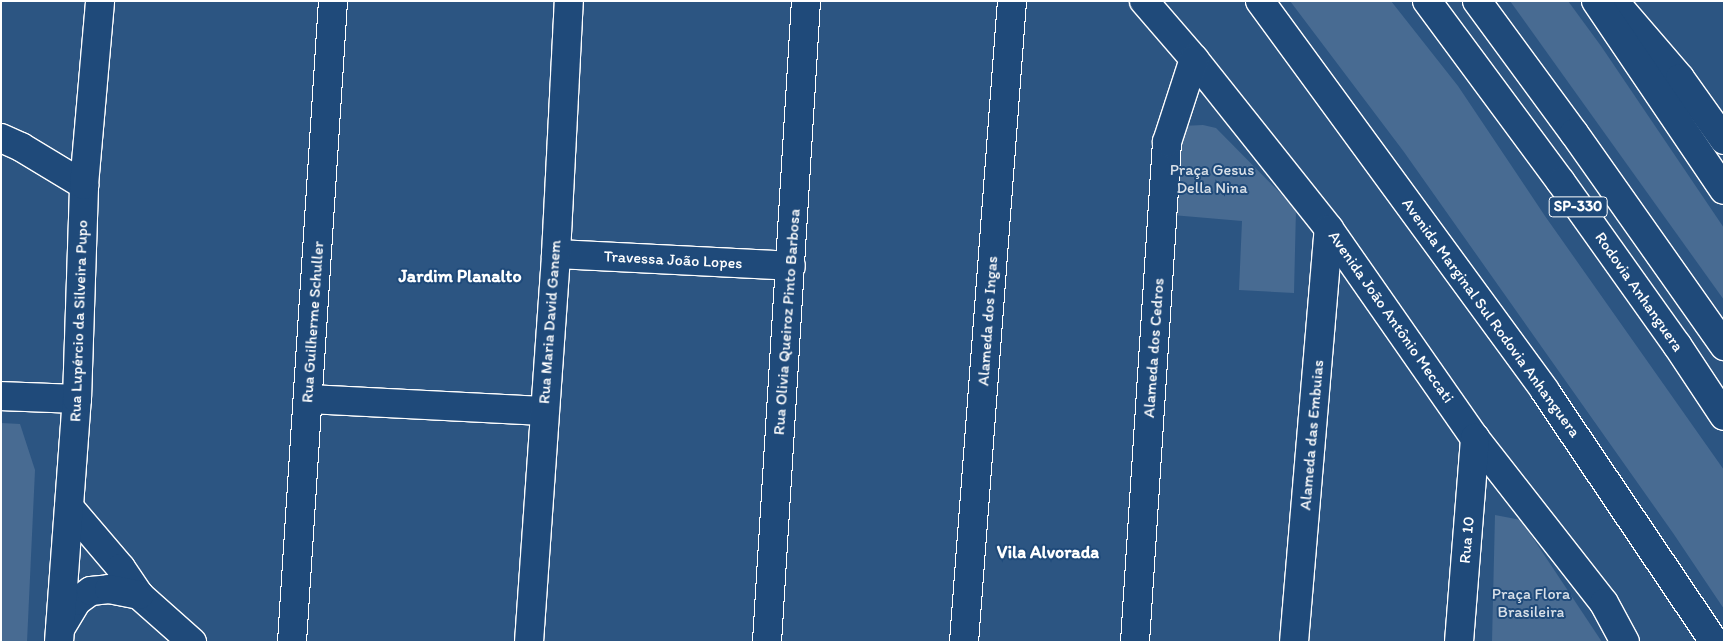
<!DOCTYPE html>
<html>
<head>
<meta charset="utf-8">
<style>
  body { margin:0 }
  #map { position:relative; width:1725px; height:643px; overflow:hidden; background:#2c5582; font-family:Itim,sans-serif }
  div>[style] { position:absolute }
  .green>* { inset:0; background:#486b92 }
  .roads { filter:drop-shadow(1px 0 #fff) drop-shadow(-1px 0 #fff) drop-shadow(0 1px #fff) drop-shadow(0 -1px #fff) }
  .minor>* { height:28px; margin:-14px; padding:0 14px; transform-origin:14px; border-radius:14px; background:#1f4a7a }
  .major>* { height:28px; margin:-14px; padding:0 14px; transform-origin:14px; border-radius:14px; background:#1f4a7a }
  .highway>* { height:28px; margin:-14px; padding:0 14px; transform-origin:14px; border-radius:14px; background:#1f4a7a }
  span { translate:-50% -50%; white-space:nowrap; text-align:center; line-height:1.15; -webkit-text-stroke:4px #1f4a7a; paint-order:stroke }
  .shield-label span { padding:1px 4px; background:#1f4a7a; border:1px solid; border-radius:4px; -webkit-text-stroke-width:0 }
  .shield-label { font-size:15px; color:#fff; font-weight:700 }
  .park-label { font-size:16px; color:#dae1e9 }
  .street-label { font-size:16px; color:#fff }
  .neighbourhood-label { font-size:18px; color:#fff; font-weight:700 }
  .frame { position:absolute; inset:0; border:2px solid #fff; pointer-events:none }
</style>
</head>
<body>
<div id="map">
  <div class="green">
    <div style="clip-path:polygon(1290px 1px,1391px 1px,1458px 86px,1545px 216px,1724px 470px,1724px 609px,1673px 533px,1404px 152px)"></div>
    <div style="clip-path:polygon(1510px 1px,1568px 1px,1601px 46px,1724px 228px,1724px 300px)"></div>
    <div style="clip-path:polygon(1203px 125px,1216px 128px,1296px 209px,1294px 293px,1239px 290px,1242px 221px,1172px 215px,1182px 126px)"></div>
    <div style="clip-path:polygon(1px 423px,20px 424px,35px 470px,27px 642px,1px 642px)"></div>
    <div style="clip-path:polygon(1495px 515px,1521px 520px,1602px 642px,1492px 642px)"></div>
  </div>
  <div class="roads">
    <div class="minor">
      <div style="left:1144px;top:1px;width:77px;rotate:49.2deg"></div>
      <div style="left:1194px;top:59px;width:217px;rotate:51.5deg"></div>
      <div style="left:1329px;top:229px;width:255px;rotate:55.1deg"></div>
      <div style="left:1475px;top:438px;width:209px;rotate:52deg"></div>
      <div style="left:1604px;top:603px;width:44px;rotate:61.7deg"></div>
      <div style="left:1px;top:138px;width:22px;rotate:24deg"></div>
      <div style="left:21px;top:147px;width:74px;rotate:31.1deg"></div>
      <div style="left:556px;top:254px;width:235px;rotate:2.9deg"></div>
      <div style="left:1px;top:396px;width:76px;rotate:2.3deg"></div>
      <div style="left:308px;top:399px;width:236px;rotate:2.9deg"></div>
      <div style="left:69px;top:507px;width:80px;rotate:49.6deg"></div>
      <div style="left:121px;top:568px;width:32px;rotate:56deg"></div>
      <div style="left:139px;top:595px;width:71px;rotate:41.6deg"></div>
      <div style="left:60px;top:629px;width:33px;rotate:-59deg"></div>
      <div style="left:77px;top:601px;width:17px;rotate:-36deg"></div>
      <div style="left:91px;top:591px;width:18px;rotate:-6deg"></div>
      <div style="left:109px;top:589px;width:31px;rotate:11deg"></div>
      <div style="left:59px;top:642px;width:244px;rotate:-85.8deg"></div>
      <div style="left:77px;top:399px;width:214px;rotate:-88.1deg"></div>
      <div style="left:84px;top:185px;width:185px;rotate:-85deg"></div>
      <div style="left:292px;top:642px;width:642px;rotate:-86.34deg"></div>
      <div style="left:529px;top:642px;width:389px;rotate:-86deg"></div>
      <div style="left:556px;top:254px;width:253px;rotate:-87.1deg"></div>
      <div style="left:767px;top:642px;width:642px;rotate:-86.52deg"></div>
      <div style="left:964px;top:642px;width:643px;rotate:-85.72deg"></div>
      <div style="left:1135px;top:642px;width:501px;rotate:-86.34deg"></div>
      <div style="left:1167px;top:142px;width:87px;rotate:-72deg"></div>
      <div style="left:1294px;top:642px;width:414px;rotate:-85.2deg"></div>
      <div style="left:1459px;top:642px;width:205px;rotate:-85.5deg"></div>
    </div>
    <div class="major">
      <div style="left:1614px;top:1px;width:101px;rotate:49.4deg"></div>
      <div style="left:1680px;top:78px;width:76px;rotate:54.6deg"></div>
    </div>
    <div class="highway">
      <div style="left:1260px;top:1px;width:483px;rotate:53.8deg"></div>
      <div style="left:1545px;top:391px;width:303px;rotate:56deg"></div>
      <div style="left:1427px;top:1px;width:225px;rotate:53.5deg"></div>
      <div style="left:1561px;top:182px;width:200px;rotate:54.6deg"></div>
      <div style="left:1677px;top:345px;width:85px;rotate:56.5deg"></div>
      <div style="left:1477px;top:1px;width:164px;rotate:53.7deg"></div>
      <div style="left:1574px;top:133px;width:261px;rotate:54.8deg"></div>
      <div style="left:1596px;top:1px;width:228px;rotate:55.9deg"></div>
    </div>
  </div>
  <div class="shield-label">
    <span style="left:1578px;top:207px">SP-330</span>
  </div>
  <div class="park-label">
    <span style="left:1212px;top:179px">Praça Gesus<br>Della Nina</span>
    <span style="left:1531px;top:603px">Praça Flora<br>Brasileira</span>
  </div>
  <div class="street-label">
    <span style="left:673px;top:260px;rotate:3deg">Travessa João Lopes</span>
    <span style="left:1639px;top:292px;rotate:55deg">Rodovia Anhanguera</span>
    <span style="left:1391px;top:317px;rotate:55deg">Avenida João Antônio Meccati</span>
    <span style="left:1491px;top:318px;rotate:54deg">Avenida Marginal Sul Rodovia Anhanguera</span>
    <span style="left:79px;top:321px;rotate:-88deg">Rua Lupércio da Silveira Pupo</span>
    <span style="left:988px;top:321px;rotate:-86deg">Alameda dos Ingas</span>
    <span style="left:313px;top:322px;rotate:-86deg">Rua Guilherme Schuller</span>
    <span style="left:550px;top:322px;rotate:-86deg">Rua Maria David Ganem</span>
    <span style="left:787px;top:322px;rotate:-86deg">Rua Olivia Queiroz Pinto Barbosa</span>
    <span style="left:1154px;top:348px;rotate:-86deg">Alameda dos Cedros</span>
    <span style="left:1312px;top:435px;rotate:-85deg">Alameda das Embuias</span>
    <span style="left:1467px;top:540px;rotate:-85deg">Rua 10</span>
  </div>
  <div class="neighbourhood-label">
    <span style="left:460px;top:276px">Jardim Planalto</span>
    <span style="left:1048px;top:552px">Vila Alvorada</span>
  </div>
  <div class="frame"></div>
</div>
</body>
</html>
